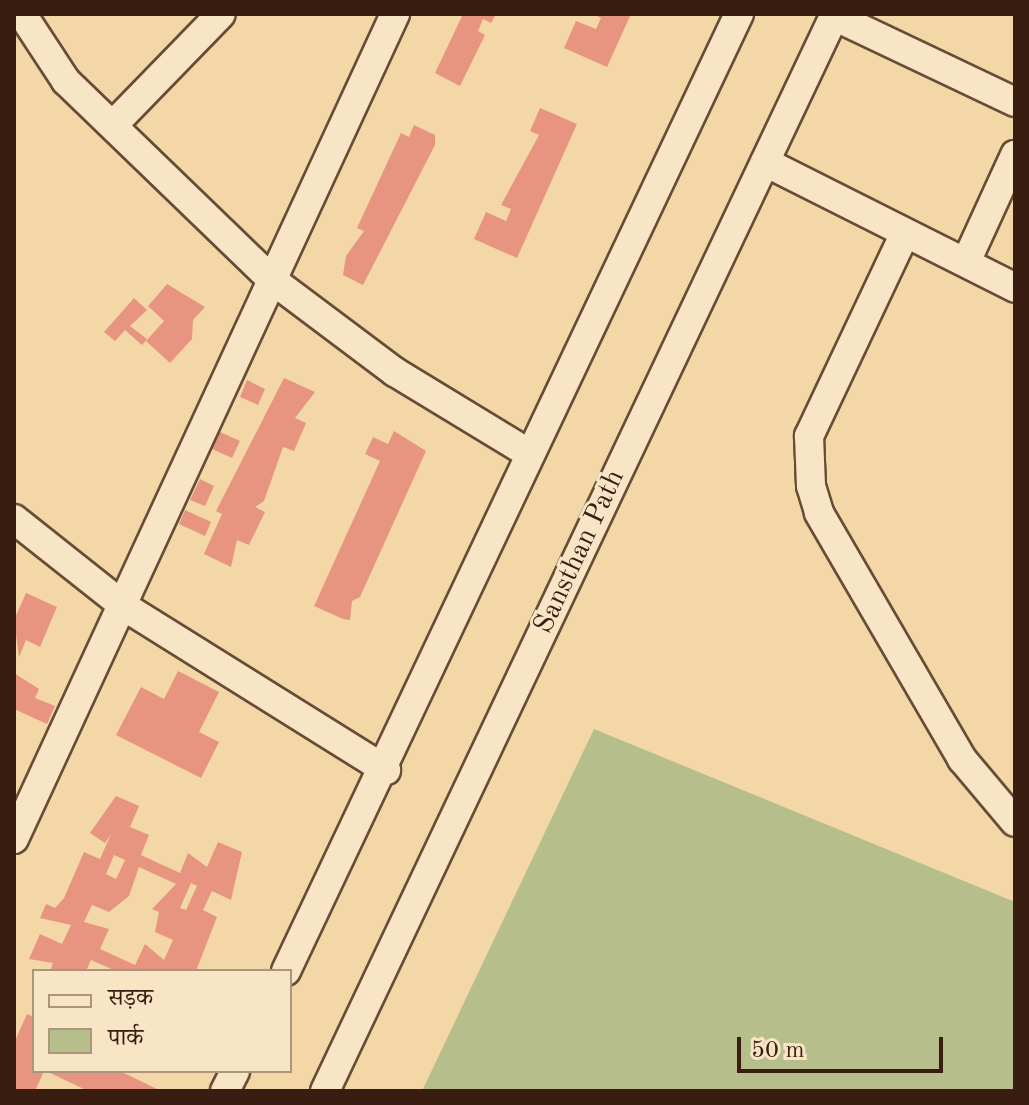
<!DOCTYPE html>
<html>
<head>
<meta charset="utf-8">
<style>
  body { margin:0 }
  #map { position:relative; width:1029px; height:1105px; overflow:hidden; background:#f3d7a7; font-family:"Old Standard TT","Noto Serif Devanagari",serif }
  div>[style] { position:absolute }
  .green>* { inset:0; background:#b6bf8b }
  .building>* { inset:0; background:#e79581 }
  .roads { filter:drop-shadow(2px 0 #684c36) drop-shadow(-2px 0 #684c36) drop-shadow(0 2px #684c36) drop-shadow(0 -2px #684c36) }
  .minor>* { height:28px; margin:-14px; padding:0 14px; transform-origin:14px; border-radius:14px; background:#f7e5c6 }
  span { translate:-50% -50%; white-space:nowrap; text-align:center; line-height:1.15; -webkit-text-stroke:6px #f7e5c6; paint-order:stroke }
  .street-label { font-size:28px; color:#391d10 }
  .frame { position:absolute; inset:0; border:16px solid #391d10; pointer-events:none }
  .legend { position:absolute; left:32px; top:969px; width:260px; height:104px; box-sizing:border-box; background:#f7e5c6; border:2px solid #ab957d; margin:0; padding:10px 14px; list-style:none; font-size:24px; color:#391d10 }
  .legend li { display:flex; align-items:center; gap:16px; height:40px }
  .legend b { width:40px; border:2px solid #ab957d }
  .scale { position:absolute; left:737px; top:1037px; width:206px; height:36px; box-sizing:border-box; border:4px solid #391d10; border-top:0; padding-left:10px; font-size:24px; line-height:28px; white-space:nowrap; color:#391d10; -webkit-text-stroke:6px #f7e5c6; paint-order:stroke }
</style>
</head>
<body>
<div id="map">
  <div class="green">
    <div style="clip-path:polygon(594px 729px,1015px 902px,1015px 1091px,422px 1091px)"></div>
  </div>
  <div class="building">
    <div style="clip-path:polygon(463px 14px,496px 14px,491px 23px,483px 19px,478px 31px,485px 35px,460px 86px,435px 73px)"></div>
    <div style="clip-path:polygon(593px 14px,631px 14px,607px 67px,564px 48px,576px 21px,596px 29px,601px 18px)"></div>
    <div style="clip-path:polygon(540px 108px,577px 124px,517px 258px,474px 239px,486px 212px,506px 221px,511px 209px,501px 205px,539px 135px,530px 131px)"></div>
    <div style="clip-path:polygon(414px 125px,435px 135px,435px 145px,363px 285px,343px 275px,346px 256px,364px 231px,357px 228px,401px 133px,409px 137px)"></div>
    <div style="clip-path:polygon(167px 284px,205px 307px,193px 320px,192px 339px,170px 363px,146px 341px,164px 321px,148px 306px)"></div>
    <div style="clip-path:polygon(134px 298px,147px 310px,130px 326px,147px 339px,142px 345px,125px 330px,115px 341px,104px 332px)"></div>
    <div style="clip-path:polygon(284px 378px,315px 392px,295px 418px,306px 423px,294px 451px,283px 447px,264px 501px,255px 507px,265px 512px,249px 545px,237px 540px,231px 567px,204px 554px,222px 514px,216px 511px)"></div>
    <div style="clip-path:polygon(247px 380px,265px 389px,258px 405px,240px 397px)"></div>
    <div style="clip-path:polygon(218px 431px,240px 441px,232px 458px,210px 448px)"></div>
    <div style="clip-path:polygon(394px 431px,426px 451px,360px 597px,352px 601px,350px 620px,343px 619px,314px 606px,380px 461px,365px 454px,373px 437px,388px 444px)"></div>
    <div style="clip-path:polygon(200px 479px,214px 486px,205px 506px,190px 500px)"></div>
    <div style="clip-path:polygon(185px 510px,211px 522px,205px 536px,179px 524px)"></div>
    <div style="clip-path:polygon(26px 593px,57px 607px,40px 647px,26px 640px,19px 657px,14px 620px)"></div>
    <div style="clip-path:polygon(178px 671px,219px 692px,199px 732px,219px 742px,201px 778px,116px 735px,141px 687px,164px 699px)"></div>
    <div style="clip-path:polygon(14px 673px,39px 689px,35px 698px,55px 706px,47px 724px,14px 709px)"></div>
    <div style="clip-path:polygon(evenodd,116px 796px,139px 806px,130px 827px,149px 835px,141px 855px,180px 873px,188px 853px,207px 867px,218px 842px,242px 852px,231px 900px,212px 891px,203px 910px,217px 917px,196px 971px,116px 971px,91px 960px,86px 971px,50px 971px,53px 963px,29px 959px,40px 934px,62px 944px,71px 925px,40px 918px,46px 904px,55px 908px,64px 898px,84px 852px,100px 859px,111px 834px,105px 843px,90px 833px,116px 796px,114px 855px,125px 860px,116px 879px,106px 874px,114px 855px,116px 796px,139px 867px,176px 884px,152px 909px,159px 912px,155px 932px,173px 940px,164px 960px,145px 944px,135px 965px,100px 949px,109px 929px,84px 922px,92px 905px,109px 912px,129px 896px,139px 867px,116px 796px,191px 883px,197px 886px,186px 910px,180px 908px,191px 883px)"></div>
    <div style="clip-path:polygon(27px 1014px,34px 1017px,34px 1071px,44px 1071px,35px 1091px,14px 1091px,14px 1043px)"></div>
    <div style="clip-path:polygon(46px 1071px,120px 1071px,161px 1091px,88px 1091px)"></div>
  </div>
  <div class="roads">
    <div class="minor">
      <div style="left:22px;top:14px;width:80px;rotate:56.7deg"></div>
      <div style="left:66px;top:81px;width:285px;rotate:44deg"></div>
      <div style="left:271px;top:279px;width:155px;rotate:36.9deg"></div>
      <div style="left:395px;top:372px;width:158px;rotate:31.3deg"></div>
      <div style="left:834px;top:16px;width:200px;rotate:25.4deg"></div>
      <div style="left:114px;top:124px;width:153px;rotate:-45.8deg"></div>
      <div style="left:765px;top:162px;width:280px;rotate:26.7deg"></div>
      <div style="left:905px;top:233px;width:225px;rotate:115.3deg"></div>
      <div style="left:809px;top:436px;width:50px;rotate:87.7deg"></div>
      <div style="left:811px;top:486px;width:28px;rotate:73deg"></div>
      <div style="left:819px;top:513px;width:285px;rotate:59.8deg"></div>
      <div style="left:962px;top:759px;width:82px;rotate:49.9deg"></div>
      <div style="left:966px;top:262px;width:118px;rotate:-65.4deg"></div>
      <div style="left:14px;top:519px;width:142px;rotate:38.4deg"></div>
      <div style="left:125px;top:607px;width:308px;rotate:32deg"></div>
      <div style="left:14px;top:839px;width:909px;rotate:-65.21deg"></div>
      <div style="left:286px;top:971px;width:1059px;rotate:-64.67deg"></div>
      <div style="left:225px;top:1091px;width:22px;rotate:-63deg"></div>
      <div style="left:325px;top:1091px;width:1192px;rotate:-64.66deg"></div>
    </div>
  </div>
  <div class="street-label">
    <span style="left:580px;top:552px;rotate:-65deg">Sansthan Path</span>
  </div>
  <div class="frame"></div>
  <ul class="legend">
  <li><b style="height:10px;background:#f7e5c6"></b>सड़क</li>
  <li><b style="height:22px;background:#b6bf8b"></b>पार्क</li>
  </ul>
  <div class="scale">50 m</div>
</div>
</body>
</html>
